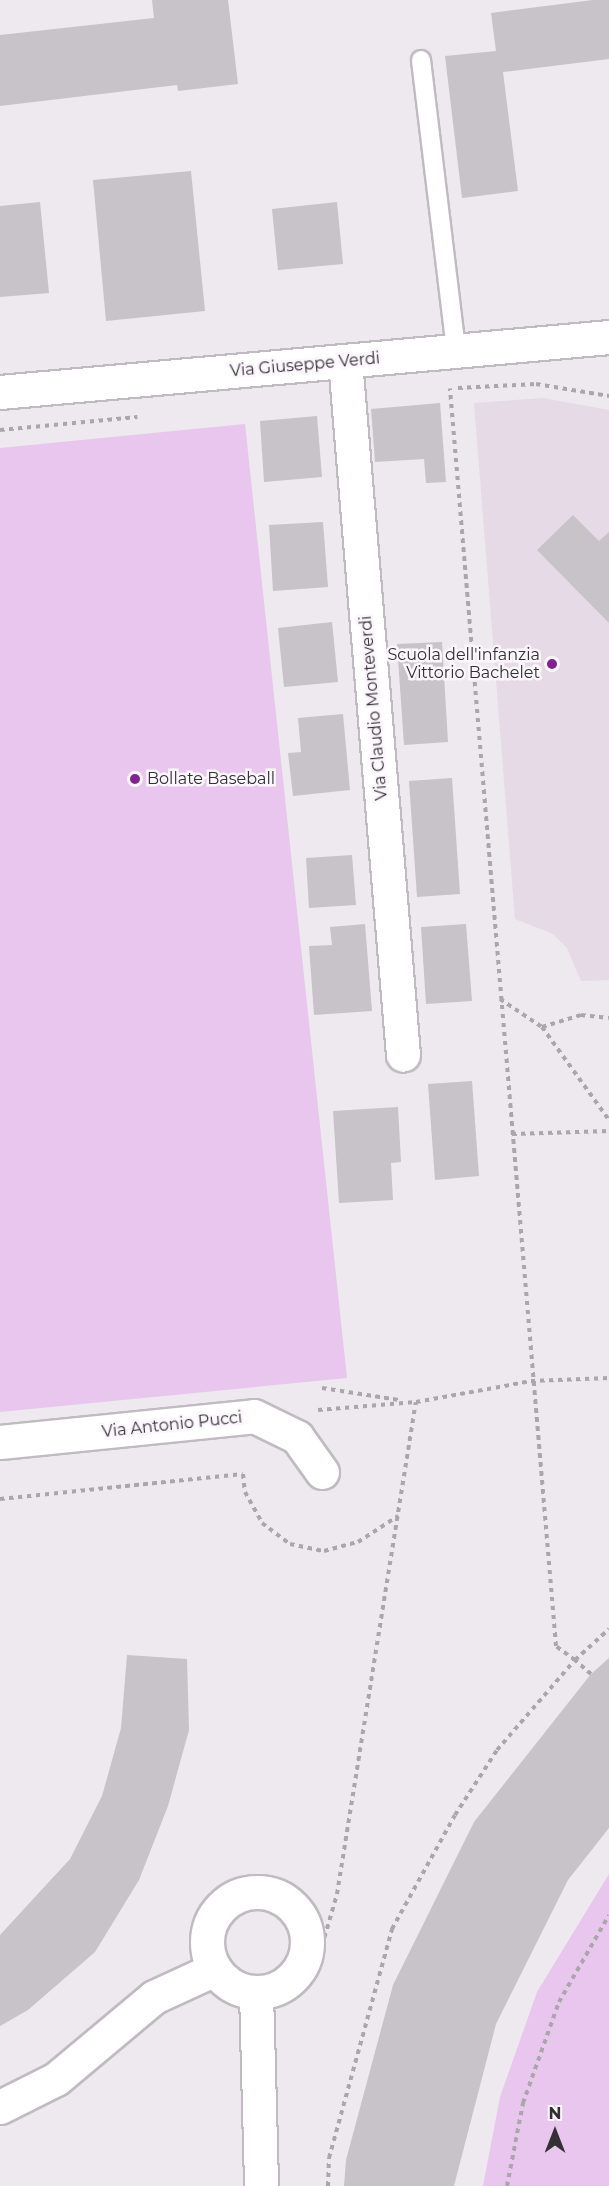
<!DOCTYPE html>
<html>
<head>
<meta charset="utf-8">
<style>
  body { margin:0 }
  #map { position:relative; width:609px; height:2186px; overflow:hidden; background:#eee8ef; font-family:Montserrat,sans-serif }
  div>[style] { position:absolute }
  .built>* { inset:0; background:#e5dae6 }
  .green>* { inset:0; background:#e8c6ed }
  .building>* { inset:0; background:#c8c2c9 }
  .path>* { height:4px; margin-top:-2px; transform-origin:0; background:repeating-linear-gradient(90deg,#aba6ab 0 4.5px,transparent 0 9px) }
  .roads { filter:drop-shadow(2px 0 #c0bac1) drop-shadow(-2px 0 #c0bac1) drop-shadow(0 2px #c0bac1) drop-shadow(0 -2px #c0bac1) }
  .lane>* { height:18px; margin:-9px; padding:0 9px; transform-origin:9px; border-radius:9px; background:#fff }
  .street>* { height:33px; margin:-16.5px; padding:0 16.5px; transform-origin:16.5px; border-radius:16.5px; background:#fff }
  .street>.ring { margin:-16.5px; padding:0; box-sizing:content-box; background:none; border:33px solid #fff; border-radius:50% }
  .secondary>* { height:33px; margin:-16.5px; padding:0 16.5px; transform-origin:16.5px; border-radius:16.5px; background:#fff }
  .dots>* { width:16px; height:16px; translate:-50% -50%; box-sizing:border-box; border:3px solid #fbf5fc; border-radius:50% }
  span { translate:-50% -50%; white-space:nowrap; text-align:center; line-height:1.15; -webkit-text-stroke:5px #fbf5fc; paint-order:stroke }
  .street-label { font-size:16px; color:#323032 }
  .poi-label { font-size:16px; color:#323032 }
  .right { translate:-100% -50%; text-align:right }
  .left { translate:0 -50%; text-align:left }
  .north { position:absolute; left:525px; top:2102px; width:60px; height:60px; -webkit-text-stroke:4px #fbf5fc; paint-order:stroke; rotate:0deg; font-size:16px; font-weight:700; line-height:24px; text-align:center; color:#323032 }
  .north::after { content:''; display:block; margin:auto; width:21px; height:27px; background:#323032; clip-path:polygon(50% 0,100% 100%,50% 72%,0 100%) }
</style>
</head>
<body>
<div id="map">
  <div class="built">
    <div style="clip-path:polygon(543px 398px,609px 410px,609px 980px,581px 981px,567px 948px,553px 934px,515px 919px,474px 403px)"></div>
  </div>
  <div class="green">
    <div style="clip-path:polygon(245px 424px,347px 1378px,0 1412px,0 448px)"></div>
    <div style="clip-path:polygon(609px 1874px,609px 2186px,483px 2186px,500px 2097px,537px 1992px)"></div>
  </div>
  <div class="building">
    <div style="clip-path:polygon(152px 0,228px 0,238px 84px,178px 91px,177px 85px,0 106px,0 35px,154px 18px)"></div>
    <div style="clip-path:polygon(593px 0,609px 0,609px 59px,503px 72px,518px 191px,462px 198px,445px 56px,496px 51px,491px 13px)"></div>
    <div style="clip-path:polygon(191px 171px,205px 311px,106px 321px,93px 180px)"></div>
    <div style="clip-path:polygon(40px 202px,49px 293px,0 297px,0 206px)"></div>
    <div style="clip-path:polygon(337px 202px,343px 264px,278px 270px,272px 209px)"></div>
    <div style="clip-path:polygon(440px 403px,446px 482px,426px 483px,424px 459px,375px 462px,371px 409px)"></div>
    <div style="clip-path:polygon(317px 416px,322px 477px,264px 482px,260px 421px)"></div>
    <div style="clip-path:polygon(573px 515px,599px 541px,609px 532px,609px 623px,537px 550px)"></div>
    <div style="clip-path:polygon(323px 522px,328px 587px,273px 591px,269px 525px)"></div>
    <div style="clip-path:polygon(332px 622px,338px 682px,284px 687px,278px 628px)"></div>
    <div style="clip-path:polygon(442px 642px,448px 742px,404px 745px,397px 644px)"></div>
    <div style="clip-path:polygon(343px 714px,350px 790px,293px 796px,288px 753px,301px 752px,298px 718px)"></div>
    <div style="clip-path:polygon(452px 778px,460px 894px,417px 897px,409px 781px)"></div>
    <div style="clip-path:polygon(352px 855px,356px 905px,309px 908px,306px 858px)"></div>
    <div style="clip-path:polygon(365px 924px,372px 1011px,314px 1015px,309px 946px,332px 945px,330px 927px)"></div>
    <div style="clip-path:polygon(466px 924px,472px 1001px,426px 1004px,421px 927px)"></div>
    <div style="clip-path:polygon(472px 1081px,479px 1176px,435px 1180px,428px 1084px)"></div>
    <div style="clip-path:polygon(398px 1107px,401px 1162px,391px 1163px,393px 1200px,339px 1203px,333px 1111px)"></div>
    <div style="clip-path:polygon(127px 1655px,187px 1659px,189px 1730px,168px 1806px,139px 1880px,95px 1952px,28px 2010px,0 2026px,0 1935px,70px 1859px,102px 1796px,121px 1728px)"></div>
    <div style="clip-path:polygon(609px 1658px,609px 1828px,568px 1880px,496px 2024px,454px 2186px,344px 2186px,346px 2160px,393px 1985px,474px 1822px,591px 1674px)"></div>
  </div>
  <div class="path">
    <div style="left:458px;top:388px;width:78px;rotate:-2.9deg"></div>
    <div style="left:536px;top:384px;width:74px;rotate:9.3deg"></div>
    <div style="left:0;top:430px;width:138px;rotate:-5.4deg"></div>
    <div style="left:500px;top:999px;width:50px;rotate:33.7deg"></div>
    <div style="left:542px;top:1027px;width:115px;rotate:54.2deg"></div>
    <div style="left:542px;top:1027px;width:41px;rotate:-17.1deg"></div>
    <div style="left:581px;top:1015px;width:28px;rotate:6deg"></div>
    <div style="left:512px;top:1134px;width:97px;rotate:-1.8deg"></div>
    <div style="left:322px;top:1388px;width:78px;rotate:8.9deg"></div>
    <div style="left:318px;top:1410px;width:98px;rotate:-4.7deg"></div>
    <div style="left:0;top:1499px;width:244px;rotate:-5.9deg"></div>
    <div style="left:243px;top:1474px;width:18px;rotate:84deg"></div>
    <div style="left:245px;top:1492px;width:35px;rotate:61deg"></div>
    <div style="left:262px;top:1523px;width:35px;rotate:37deg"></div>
    <div style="left:290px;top:1544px;width:35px;rotate:12deg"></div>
    <div style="left:324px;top:1551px;width:35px;rotate:-15deg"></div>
    <div style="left:358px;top:1542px;width:48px;rotate:-33deg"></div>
    <div style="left:591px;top:1674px;width:21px;rotate:-139deg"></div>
    <div style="left:575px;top:1660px;width:46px;rotate:-42.4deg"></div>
    <div style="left:308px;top:1947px;width:14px;rotate:-4deg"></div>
    <div style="left:322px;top:1946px;width:54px;rotate:-73.9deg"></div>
    <div style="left:337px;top:1894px;width:498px;rotate:-80.9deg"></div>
    <div style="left:416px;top:1402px;width:117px;rotate:-10.3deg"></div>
    <div style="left:531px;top:1381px;width:78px;rotate:-2.2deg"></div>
    <div style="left:328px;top:2186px;width:28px;rotate:-88deg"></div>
    <div style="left:329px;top:2158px;width:238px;rotate:-74.6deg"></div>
    <div style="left:392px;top:1929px;width:130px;rotate:-61.1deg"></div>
    <div style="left:455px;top:1815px;width:77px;rotate:-57.1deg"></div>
    <div style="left:497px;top:1750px;width:119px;rotate:-49.1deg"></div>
    <div style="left:575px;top:1660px;width:24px;rotate:-144deg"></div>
    <div style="left:556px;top:1646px;width:1262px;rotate:-94.82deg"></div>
    <div style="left:507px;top:2186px;width:85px;rotate:-79.1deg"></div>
    <div style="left:523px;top:2103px;width:107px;rotate:-70.4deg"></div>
    <div style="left:559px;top:2002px;width:100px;rotate:-60.1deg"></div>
  </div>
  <div class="roads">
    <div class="lane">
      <div style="left:421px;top:60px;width:293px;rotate:83.1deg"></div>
    </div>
    <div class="street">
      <div style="left:345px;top:361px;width:696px;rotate:85.22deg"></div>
      <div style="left:0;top:1442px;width:255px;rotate:-5.8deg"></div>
      <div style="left:254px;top:1416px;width:48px;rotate:26deg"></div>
      <div style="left:297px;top:1437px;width:43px;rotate:54.5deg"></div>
      <div class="ring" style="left:207px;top:1892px;width:67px;height:67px"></div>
      <div style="left:256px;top:1992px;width:194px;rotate:88.5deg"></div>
      <div style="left:0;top:2107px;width:63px;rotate:-26.6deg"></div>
      <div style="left:56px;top:2079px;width:128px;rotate:-39.9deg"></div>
      <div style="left:154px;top:1997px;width:67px;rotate:-24.7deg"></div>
    </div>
    <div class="secondary">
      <div style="left:0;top:392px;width:611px;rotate:-5.16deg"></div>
    </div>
  </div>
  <div class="dots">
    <div style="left:552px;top:664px;background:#812490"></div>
    <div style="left:135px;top:779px;background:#812490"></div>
  </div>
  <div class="street-label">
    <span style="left:305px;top:365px;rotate:-5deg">Via Giuseppe Verdi</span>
    <span style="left:374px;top:708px;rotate:-95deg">Via Claudio Monteverdi</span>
    <span style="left:172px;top:1425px;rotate:-6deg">Via Antonio Pucci</span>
  </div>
  <div class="poi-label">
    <span class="right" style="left:540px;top:664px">Scuola dell'infanzia<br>Vittorio Bachelet</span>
    <span class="left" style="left:147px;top:779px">Bollate Baseball</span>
  </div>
  <div class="north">N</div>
</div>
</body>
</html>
